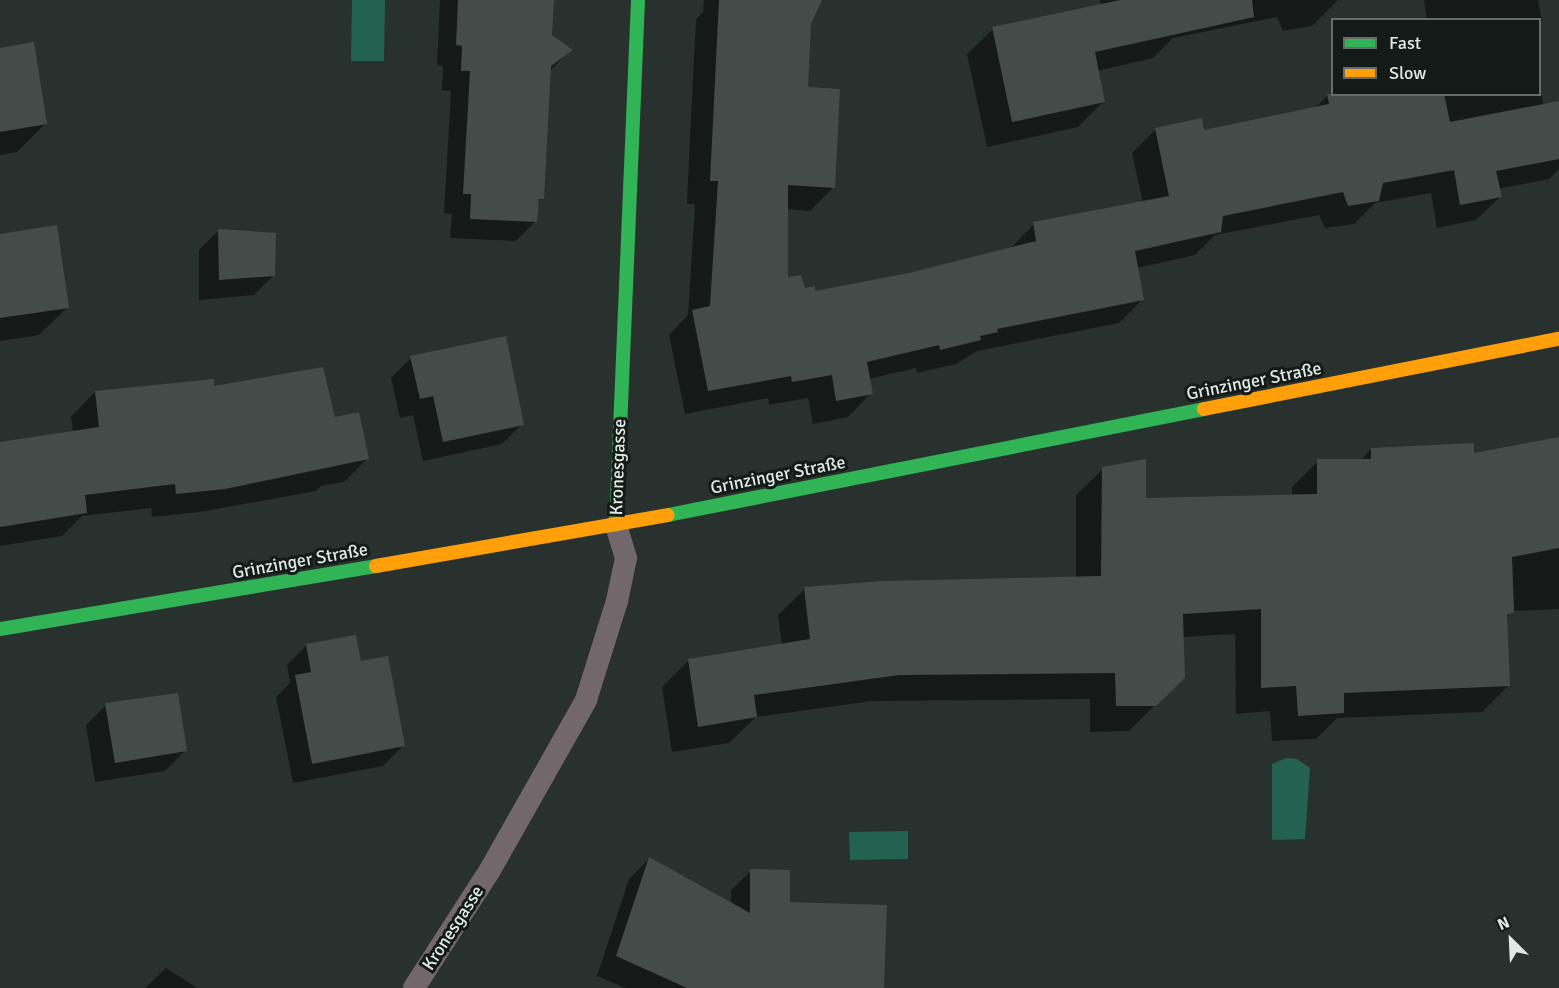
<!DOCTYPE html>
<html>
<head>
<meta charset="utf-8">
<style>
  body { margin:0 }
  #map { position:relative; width:1559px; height:988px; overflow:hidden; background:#28312e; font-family:Signika,sans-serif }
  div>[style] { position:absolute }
  .water>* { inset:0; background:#236151 }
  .shadow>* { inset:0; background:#0007 }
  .building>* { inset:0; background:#444c49 }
  .lane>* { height:22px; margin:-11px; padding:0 11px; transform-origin:11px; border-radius:11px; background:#72686c }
  .fast>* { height:14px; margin:-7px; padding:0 7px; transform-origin:7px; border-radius:7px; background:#30b455 }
  .slow>* { height:14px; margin:-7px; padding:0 7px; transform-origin:7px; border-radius:7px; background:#ff9f0a }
  span { translate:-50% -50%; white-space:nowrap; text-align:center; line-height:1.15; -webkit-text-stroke:6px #131a18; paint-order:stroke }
  .street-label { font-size:18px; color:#dfe9e5 }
  .legend { position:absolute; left:1331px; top:18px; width:210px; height:78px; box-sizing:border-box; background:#131a18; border:2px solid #656d6a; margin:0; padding:8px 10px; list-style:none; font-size:18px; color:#dfe9e5 }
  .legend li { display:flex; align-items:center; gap:12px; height:30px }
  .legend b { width:30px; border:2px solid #656d6a }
  .north { position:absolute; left:1481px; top:910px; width:60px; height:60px; -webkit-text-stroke:4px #131a18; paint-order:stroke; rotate:336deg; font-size:16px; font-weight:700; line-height:24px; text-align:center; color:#dfe9e5 }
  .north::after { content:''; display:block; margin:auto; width:21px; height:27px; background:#dfe9e5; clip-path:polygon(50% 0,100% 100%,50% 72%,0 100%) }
</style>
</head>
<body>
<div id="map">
  <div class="water">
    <div style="clip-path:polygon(352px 0,385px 0,384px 61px,351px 61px)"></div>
    <div style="clip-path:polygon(1286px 758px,1297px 759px,1310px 768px,1305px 839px,1272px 840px,1272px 764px)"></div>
    <div style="clip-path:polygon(908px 831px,908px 859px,850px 860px,849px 832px)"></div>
  </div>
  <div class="shadow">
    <div style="clip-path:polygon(440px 0,552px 0,550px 35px,570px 51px,549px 71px,542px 198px,537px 203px,536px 221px,516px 241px,450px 238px,452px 214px,444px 213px,451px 91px,442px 90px,443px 66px,437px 65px)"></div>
    <div style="clip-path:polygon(704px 0,820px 0,809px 24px,806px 88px,834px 187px,810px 211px,786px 209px,786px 279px,814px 292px,910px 275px,1010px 249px,1034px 224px,1143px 203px,1132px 153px,1156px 129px,1203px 132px,1314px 109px,1327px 96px,1540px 94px,1540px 89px,1544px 106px,1559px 103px,1559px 169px,1549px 179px,1498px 189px,1500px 197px,1476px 220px,1437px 228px,1431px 193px,1375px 203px,1354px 224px,1325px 228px,1319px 215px,1215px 235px,1195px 255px,1137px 268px,1143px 299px,1119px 323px,977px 351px,956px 364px,917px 373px,916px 368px,869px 379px,871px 393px,848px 417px,813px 424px,808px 398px,769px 405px,768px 398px,685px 414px,669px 335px,688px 315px,695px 204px,687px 204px,690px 137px,696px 19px,703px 12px)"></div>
    <div style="clip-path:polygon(1100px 0,1338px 0,1312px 26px,1283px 31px,1277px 17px,1173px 38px,1153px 58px,1097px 71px,1104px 101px,1078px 127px,987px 147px,967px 54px,993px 29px,1101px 6px)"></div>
    <div style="clip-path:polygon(1424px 0,1538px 0,1542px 21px,1427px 20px)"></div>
    <div style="clip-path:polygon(0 49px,45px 124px,17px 152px,0 155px)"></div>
    <div style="clip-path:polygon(219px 230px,274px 275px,254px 295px,199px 300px,199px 250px)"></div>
    <div style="clip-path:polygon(0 235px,68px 307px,39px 335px,0 341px)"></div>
    <div style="clip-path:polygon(411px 358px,522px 424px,502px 444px,423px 461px,413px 415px,400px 418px,391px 378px)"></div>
    <div style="clip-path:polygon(213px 388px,334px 419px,368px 458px,344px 482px,321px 486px,316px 491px,200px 512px,152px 517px,151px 508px,82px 516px,62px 536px,0 546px,0 443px,73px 432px,71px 417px,95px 392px)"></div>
    <div style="clip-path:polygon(1559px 442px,1559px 609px,1513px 611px,1506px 618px,1508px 686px,1482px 712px,1337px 718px,1316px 739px,1272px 741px,1270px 711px,1236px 714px,1235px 634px,1182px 637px,1156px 704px,1129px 731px,1090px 732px,1090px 699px,872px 701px,756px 717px,729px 743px,672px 752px,662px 687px,688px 661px,782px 645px,778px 615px,805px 589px,1076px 578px,1076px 495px,1103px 469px,1145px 499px,1292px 496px,1292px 487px,1318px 461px,1360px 461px,1371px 449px,1472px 455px)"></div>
    <div style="clip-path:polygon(307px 645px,360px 663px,403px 746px,383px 766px,293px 783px,276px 697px,290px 683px,287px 665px)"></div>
    <div style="clip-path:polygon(106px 705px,185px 751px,165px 771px,95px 782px,86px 725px)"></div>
    <div style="clip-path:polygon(649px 859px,731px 904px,731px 890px,751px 871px,883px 988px,625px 988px,597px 976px,629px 879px)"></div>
    <div style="clip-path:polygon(166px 968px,197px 988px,145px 988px)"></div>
  </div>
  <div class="building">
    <div style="clip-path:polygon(458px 0,554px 0,552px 35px,573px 50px,551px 66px,544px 199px,539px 199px,537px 222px,470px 219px,471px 194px,463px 194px,470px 71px,461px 71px,462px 46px,456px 45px)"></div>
    <div style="clip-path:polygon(719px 0,822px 0,811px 24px,808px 87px,840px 89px,835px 188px,788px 185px,788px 277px,801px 275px,805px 288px,815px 286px,815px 291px,909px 273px,1036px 241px,1033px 222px,1169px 196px,1155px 128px,1202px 118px,1204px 130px,1329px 104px,1327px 94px,1444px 94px,1450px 122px,1559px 101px,1559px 159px,1496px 171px,1502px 197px,1460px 205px,1454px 170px,1383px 183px,1379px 201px,1348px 206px,1343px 192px,1223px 216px,1221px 232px,1135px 251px,1144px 300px,997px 329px,998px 332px,980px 336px,981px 340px,940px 350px,939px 345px,867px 362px,873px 394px,836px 401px,832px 375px,792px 382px,791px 376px,708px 391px,692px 310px,710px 306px,718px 181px,710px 181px)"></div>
    <div style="clip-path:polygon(1120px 0,1252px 0,1254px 17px,1095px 52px,1105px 102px,1012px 122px,992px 27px)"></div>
    <div style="clip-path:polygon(34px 42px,47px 124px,0 132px,0 48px)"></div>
    <div style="clip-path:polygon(57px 225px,69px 308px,0 318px,0 234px)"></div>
    <div style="clip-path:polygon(218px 229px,276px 233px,275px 276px,219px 280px)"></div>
    <div style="clip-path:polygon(506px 336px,524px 425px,443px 442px,433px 396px,420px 399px,410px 356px)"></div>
    <div style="clip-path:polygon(323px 367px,335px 417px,359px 412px,369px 459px,225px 489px,176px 494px,175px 484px,85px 495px,87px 513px,0 527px,0 442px,99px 427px,95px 391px,214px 379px,214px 386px)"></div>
    <div style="clip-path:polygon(1559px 437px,1559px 548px,1512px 557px,1514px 612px,1507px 615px,1510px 686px,1344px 693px,1344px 713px,1298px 716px,1296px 686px,1261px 688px,1261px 609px,1183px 614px,1185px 678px,1156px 706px,1116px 706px,1115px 673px,899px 675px,754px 695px,757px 717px,698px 727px,688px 659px,810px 639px,804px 587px,884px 581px,1101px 576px,1102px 467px,1146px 459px,1146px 498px,1317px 494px,1317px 459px,1371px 459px,1371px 448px,1474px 443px,1474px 453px)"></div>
    <div style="clip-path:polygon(356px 635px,361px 661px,388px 656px,405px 746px,312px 764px,295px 675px,311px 672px,306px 644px)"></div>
    <div style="clip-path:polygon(178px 693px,187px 751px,115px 763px,105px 703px)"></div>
    <div style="clip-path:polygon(649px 857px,750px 913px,750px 869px,790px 870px,790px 902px,887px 905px,884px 988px,687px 988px,616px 956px)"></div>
  </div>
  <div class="lane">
    <div style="left:414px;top:988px;width:140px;rotate:-57.2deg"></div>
    <div style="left:490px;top:870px;width:195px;rotate:-60.5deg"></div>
    <div style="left:586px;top:700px;width:104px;rotate:-72.6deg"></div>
    <div style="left:617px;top:601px;width:44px;rotate:-78.2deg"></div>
    <div style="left:626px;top:558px;width:34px;rotate:-107deg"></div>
  </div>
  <div class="fast">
    <div style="left:668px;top:515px;width:546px;rotate:-11.19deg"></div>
    <div style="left:616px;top:525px;width:525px;rotate:-87.6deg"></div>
    <div style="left:0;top:629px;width:381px;rotate:-9.5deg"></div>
  </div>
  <div class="slow">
    <div style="left:1204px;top:409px;width:362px;rotate:-11.2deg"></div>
    <div style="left:376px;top:566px;width:296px;rotate:-9.9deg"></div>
  </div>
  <div class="street-label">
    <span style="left:1254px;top:381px;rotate:-11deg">Grinzinger Straße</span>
    <span style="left:618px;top:467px;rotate:-88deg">Kronesgasse</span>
    <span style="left:778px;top:475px;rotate:-11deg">Grinzinger Straße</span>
    <span style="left:300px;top:561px;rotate:-10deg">Grinzinger Straße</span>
    <span style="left:453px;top:928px;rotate:-57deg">Kronesgasse</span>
  </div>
  <ul class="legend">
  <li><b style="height:8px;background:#30b455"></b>Fast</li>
  <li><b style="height:8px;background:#ff9f0a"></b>Slow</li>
  </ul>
  <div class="north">N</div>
</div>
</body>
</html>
